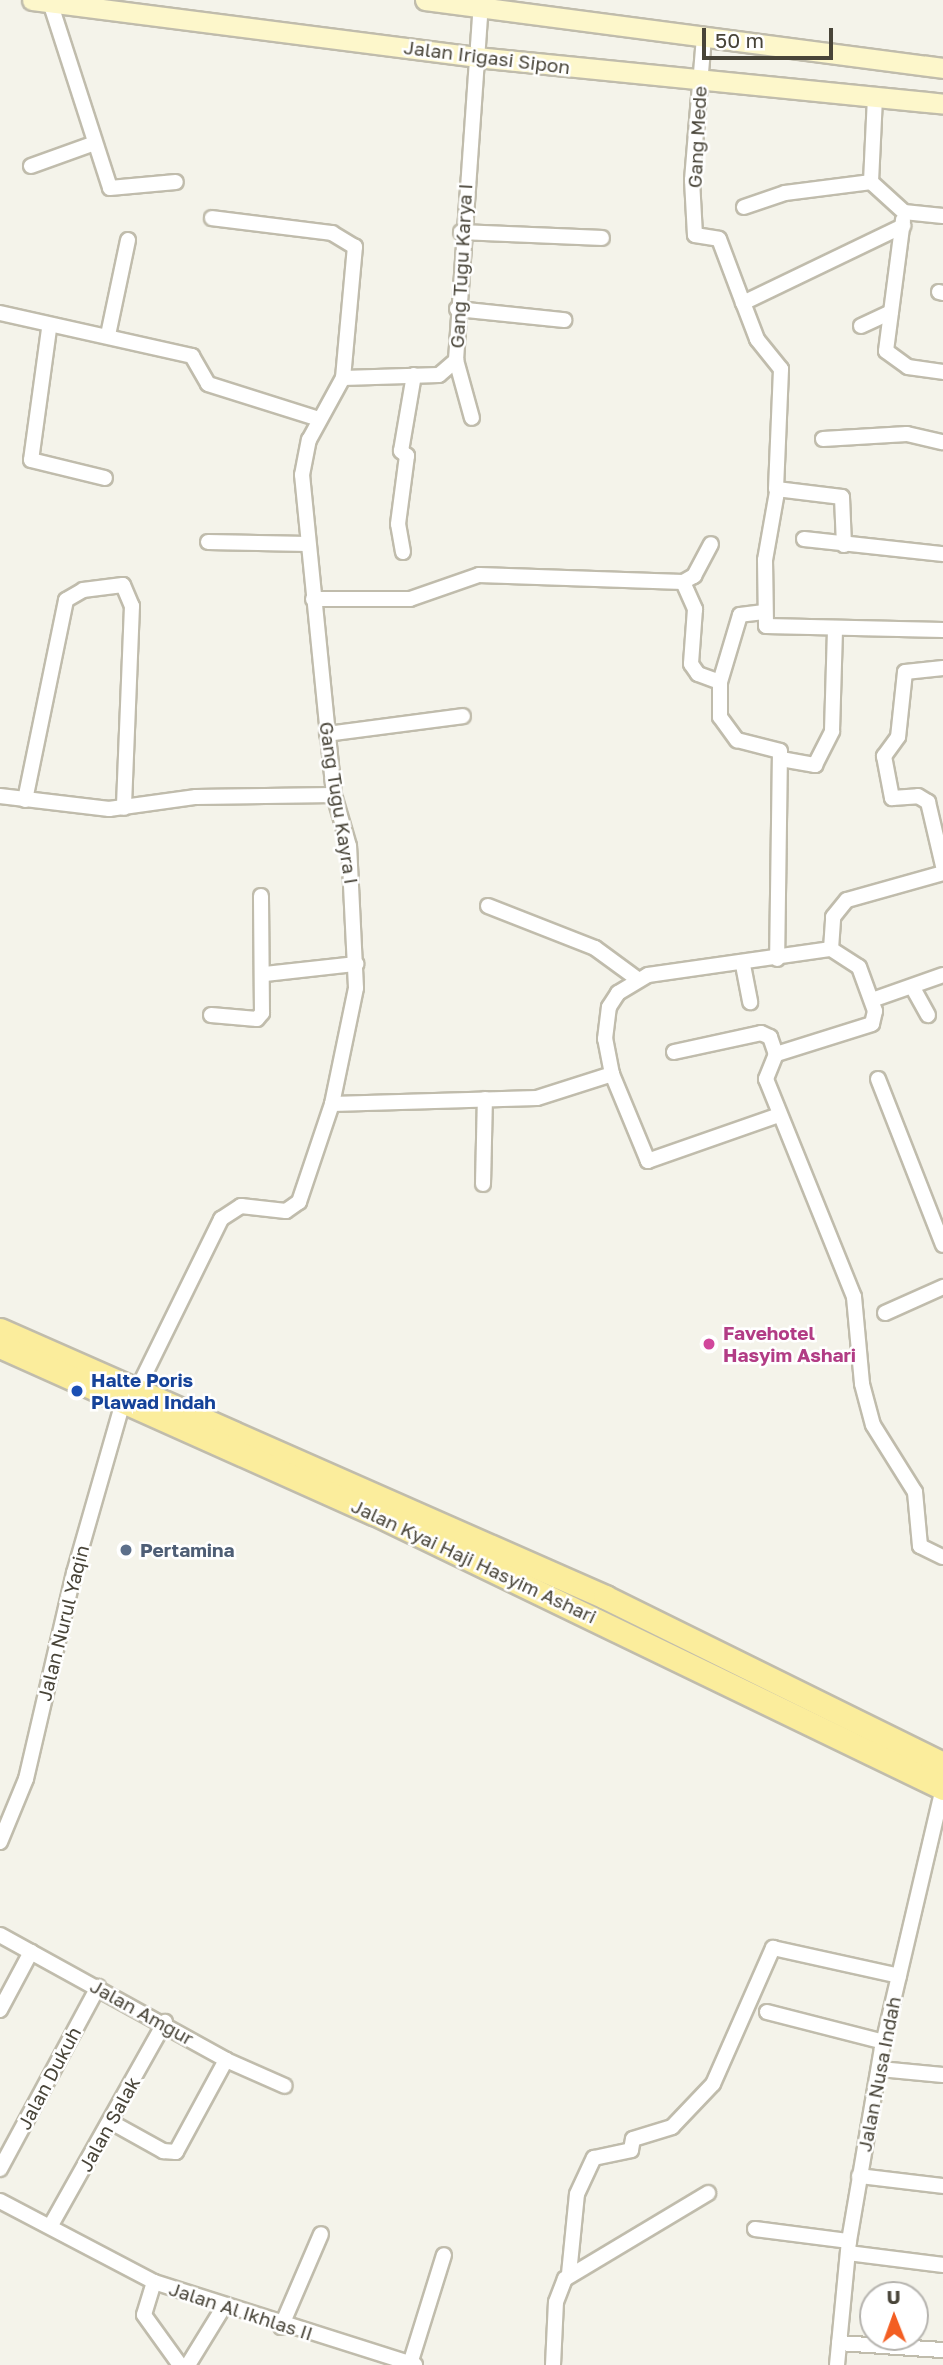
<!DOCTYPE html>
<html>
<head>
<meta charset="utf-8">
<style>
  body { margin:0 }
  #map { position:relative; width:943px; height:2365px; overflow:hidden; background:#f4f3ea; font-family:"Golos Text",sans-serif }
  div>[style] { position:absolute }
  .roads { filter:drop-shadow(2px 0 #c0bcac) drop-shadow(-2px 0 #c0bcac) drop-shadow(0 2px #c0bcac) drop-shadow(0 -2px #c0bcac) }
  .street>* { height:14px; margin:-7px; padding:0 7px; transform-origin:7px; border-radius:7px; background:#fff }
  .secondary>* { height:19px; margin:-9.5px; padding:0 9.5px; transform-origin:9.5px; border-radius:9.5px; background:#fdf7cb }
  .primary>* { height:23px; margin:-11.5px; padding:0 11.5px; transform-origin:11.5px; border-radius:11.5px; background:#fbed9c }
  .dots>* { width:19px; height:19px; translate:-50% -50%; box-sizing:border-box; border:4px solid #fff; border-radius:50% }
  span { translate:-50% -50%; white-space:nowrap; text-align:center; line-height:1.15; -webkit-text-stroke:5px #fff; paint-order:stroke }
  .street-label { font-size:19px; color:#484438 }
  .hotel-label { font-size:19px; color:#b23c85; font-weight:700 }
  .left { translate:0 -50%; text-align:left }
  .transit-label { font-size:19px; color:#164399; font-weight:700 }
  .service-label { font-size:19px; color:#4e5e75; font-weight:700 }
  .north { position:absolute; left:859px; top:2281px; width:70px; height:70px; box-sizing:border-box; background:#fff; border:2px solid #b6b4af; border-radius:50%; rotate:359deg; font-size:19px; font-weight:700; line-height:28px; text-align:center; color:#484438 }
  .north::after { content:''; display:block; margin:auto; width:24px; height:32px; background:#f35e22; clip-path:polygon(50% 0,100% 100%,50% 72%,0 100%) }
  .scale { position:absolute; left:702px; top:28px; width:131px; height:32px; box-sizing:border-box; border:4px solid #484438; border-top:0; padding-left:9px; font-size:21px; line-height:24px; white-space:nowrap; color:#484438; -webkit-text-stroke:5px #fff; paint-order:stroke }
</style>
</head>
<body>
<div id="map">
  <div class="roads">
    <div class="street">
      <div style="left:50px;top:2px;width:195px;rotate:72.1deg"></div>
      <div style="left:110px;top:188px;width:66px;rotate:-5.2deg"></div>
      <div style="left:704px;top:37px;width:144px;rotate:94.8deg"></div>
      <div style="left:692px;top:180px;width:55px;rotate:86.9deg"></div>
      <div style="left:695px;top:235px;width:24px;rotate:9deg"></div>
      <div style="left:719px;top:239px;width:68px;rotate:69.4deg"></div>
      <div style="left:31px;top:166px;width:68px;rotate:-19.8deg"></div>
      <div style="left:871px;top:182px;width:86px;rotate:-87.3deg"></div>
      <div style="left:744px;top:207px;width:43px;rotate:-18.9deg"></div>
      <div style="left:785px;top:193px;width:87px;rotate:-7.3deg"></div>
      <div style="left:871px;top:182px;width:45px;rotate:42.3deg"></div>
      <div style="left:904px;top:212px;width:39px;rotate:6deg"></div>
      <div style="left:903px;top:220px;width:132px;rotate:97.4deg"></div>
      <div style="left:886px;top:351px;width:27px;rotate:36deg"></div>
      <div style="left:908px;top:367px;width:35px;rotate:8deg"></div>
      <div style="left:461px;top:232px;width:141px;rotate:2.4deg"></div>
      <div style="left:939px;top:292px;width:4px;rotate:14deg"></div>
      <div style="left:457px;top:309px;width:108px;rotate:5.9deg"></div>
      <div style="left:0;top:313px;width:197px;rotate:12.6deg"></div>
      <div style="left:192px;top:356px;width:32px;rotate:60deg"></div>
      <div style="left:208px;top:384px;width:116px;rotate:17.5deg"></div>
      <div style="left:861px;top:326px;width:33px;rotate:-25deg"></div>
      <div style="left:49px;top:329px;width:132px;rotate:97.8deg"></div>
      <div style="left:31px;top:460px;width:76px;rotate:13.7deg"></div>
      <div style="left:108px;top:335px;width:97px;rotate:-78.1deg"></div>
      <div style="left:456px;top:360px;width:60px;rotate:74.6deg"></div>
      <div style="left:343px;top:378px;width:96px;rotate:-1.8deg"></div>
      <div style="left:439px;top:375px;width:23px;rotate:-41deg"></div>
      <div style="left:456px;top:360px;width:361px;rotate:-86deg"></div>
      <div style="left:823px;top:439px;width:84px;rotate:-3.4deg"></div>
      <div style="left:907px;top:434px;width:37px;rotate:13deg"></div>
      <div style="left:777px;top:492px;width:69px;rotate:100deg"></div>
      <div style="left:765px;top:560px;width:66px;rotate:89.1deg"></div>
      <div style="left:766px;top:626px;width:177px;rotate:1.3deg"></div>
      <div style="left:804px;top:539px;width:140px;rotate:6.2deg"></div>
      <div style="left:208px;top:542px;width:100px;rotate:1.1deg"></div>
      <div style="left:844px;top:545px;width:48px;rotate:-92.4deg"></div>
      <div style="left:842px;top:497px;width:66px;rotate:-173.1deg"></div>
      <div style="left:776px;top:489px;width:120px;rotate:-87.6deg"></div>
      <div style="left:781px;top:369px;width:38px;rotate:-129deg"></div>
      <div style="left:757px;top:339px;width:39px;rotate:-111deg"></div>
      <div style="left:743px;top:303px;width:178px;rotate:-25.7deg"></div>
      <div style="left:403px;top:552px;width:28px;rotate:-100deg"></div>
      <div style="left:398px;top:524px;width:69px;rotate:-82.5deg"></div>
      <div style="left:407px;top:456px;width:8px;rotate:-140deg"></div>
      <div style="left:401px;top:451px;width:77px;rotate:-80.3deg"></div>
      <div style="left:683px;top:582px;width:30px;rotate:66deg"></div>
      <div style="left:695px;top:609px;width:55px;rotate:94.2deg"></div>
      <div style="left:691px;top:664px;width:12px;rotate:55deg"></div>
      <div style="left:698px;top:674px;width:23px;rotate:20deg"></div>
      <div style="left:313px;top:599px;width:97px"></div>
      <div style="left:410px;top:599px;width:73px;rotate:-19.2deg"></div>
      <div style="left:479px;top:575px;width:204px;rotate:2deg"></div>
      <div style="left:683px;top:582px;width:13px;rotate:-29deg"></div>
      <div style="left:694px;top:576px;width:36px;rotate:-62deg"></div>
      <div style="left:764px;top:612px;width:24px;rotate:173deg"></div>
      <div style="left:740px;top:615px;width:70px;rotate:106.6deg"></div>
      <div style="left:720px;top:682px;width:35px;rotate:90deg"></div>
      <div style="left:720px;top:717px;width:29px;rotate:54deg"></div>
      <div style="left:737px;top:740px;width:44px;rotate:14.3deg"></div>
      <div style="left:780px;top:751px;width:208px;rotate:90.8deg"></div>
      <div style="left:943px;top:668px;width:38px;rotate:174deg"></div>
      <div style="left:905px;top:672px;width:65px;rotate:96.1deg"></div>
      <div style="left:898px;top:737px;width:24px;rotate:126deg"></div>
      <div style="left:884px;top:756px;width:43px;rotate:79.2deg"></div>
      <div style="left:892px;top:798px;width:26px;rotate:-4deg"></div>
      <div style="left:918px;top:796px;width:12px;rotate:31deg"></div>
      <div style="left:928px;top:802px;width:66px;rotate:76.8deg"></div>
      <div style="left:327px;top:734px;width:137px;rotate:-7.5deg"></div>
      <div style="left:781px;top:759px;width:35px;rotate:10deg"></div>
      <div style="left:815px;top:765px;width:38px;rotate:-63deg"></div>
      <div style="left:832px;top:731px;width:102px;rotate:-88.3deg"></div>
      <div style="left:0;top:796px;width:110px;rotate:6.8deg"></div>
      <div style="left:109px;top:809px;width:88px;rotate:-7.9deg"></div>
      <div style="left:196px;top:797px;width:138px;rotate:-0.8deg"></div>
      <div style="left:25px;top:800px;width:204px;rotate:-78.4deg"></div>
      <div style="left:66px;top:600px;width:20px;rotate:-30deg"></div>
      <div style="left:83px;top:590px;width:40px;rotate:-7.1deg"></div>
      <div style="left:123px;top:585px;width:23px;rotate:67deg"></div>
      <div style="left:132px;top:606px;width:202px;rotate:92.3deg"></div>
      <div style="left:488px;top:906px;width:115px;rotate:21.4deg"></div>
      <div style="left:595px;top:948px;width:51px;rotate:36.2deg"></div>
      <div style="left:831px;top:949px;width:32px;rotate:-86deg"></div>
      <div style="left:833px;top:917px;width:22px;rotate:-51deg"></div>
      <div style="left:847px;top:900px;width:100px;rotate:-15.7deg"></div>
      <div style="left:743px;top:965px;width:38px;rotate:79deg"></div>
      <div style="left:265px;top:974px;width:92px;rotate:-6.3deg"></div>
      <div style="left:913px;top:988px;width:31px;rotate:61deg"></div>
      <div style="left:872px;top:1000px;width:75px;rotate:-19.4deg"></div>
      <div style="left:211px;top:1015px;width:46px;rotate:5deg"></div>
      <div style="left:257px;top:1019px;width:8px;rotate:-50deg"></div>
      <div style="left:262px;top:1013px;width:117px;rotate:-90.5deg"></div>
      <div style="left:674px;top:1052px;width:89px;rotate:-12.3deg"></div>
      <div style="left:761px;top:1033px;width:10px;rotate:24deg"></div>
      <div style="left:770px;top:1037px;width:18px;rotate:71deg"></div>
      <div style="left:878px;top:1079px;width:178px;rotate:68.6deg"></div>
      <div style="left:332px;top:1104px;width:205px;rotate:-1.7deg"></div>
      <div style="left:537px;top:1098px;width:79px;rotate:-17.7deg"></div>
      <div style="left:779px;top:1115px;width:139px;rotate:160.7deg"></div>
      <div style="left:648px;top:1161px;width:94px;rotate:-112.5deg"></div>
      <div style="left:612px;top:1074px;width:36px;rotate:-101deg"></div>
      <div style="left:605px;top:1039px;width:32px;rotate:-83deg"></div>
      <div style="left:609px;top:1007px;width:17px;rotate:-57deg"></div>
      <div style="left:618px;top:993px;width:35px;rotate:-31deg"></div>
      <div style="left:648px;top:975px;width:185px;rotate:-8.1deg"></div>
      <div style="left:831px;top:949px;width:33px;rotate:33deg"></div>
      <div style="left:859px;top:967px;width:47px;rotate:70deg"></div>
      <div style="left:875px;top:1011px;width:13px;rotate:103deg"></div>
      <div style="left:872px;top:1024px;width:101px;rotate:162.6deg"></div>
      <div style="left:776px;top:1054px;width:27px;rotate:112deg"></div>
      <div style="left:766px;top:1079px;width:235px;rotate:68deg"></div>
      <div style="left:854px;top:1297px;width:87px;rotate:84.7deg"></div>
      <div style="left:862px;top:1384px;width:42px;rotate:75deg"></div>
      <div style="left:873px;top:1425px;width:79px;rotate:57.9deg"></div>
      <div style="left:915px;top:1492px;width:54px;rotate:84.7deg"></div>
      <div style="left:920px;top:1546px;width:25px;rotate:26deg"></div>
      <div style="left:483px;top:1184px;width:85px;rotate:-88.7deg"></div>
      <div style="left:885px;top:1313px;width:64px;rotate:-24.1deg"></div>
      <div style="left:137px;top:1390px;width:191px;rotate:-63.8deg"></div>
      <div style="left:221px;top:1219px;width:24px;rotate:-33deg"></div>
      <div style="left:241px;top:1206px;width:45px;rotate:6.3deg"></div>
      <div style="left:286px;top:1211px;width:16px;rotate:-35deg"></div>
      <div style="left:299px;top:1202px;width:103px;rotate:-71.4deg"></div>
      <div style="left:332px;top:1104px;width:118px;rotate:-78.3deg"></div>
      <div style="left:356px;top:988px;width:142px;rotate:-92.8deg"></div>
      <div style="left:349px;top:846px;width:53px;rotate:-106.4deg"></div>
      <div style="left:334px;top:795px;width:322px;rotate:-95.7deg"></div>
      <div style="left:302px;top:475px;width:36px;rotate:-79deg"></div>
      <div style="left:309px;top:440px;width:71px;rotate:-61.3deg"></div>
      <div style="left:343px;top:378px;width:132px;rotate:-84.8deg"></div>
      <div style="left:355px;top:247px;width:27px;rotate:-149deg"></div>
      <div style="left:332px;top:233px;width:121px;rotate:-172.9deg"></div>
      <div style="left:0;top:1842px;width:68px;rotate:-67.6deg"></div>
      <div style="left:26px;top:1779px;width:212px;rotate:-76.9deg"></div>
      <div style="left:74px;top:1573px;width:178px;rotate:-74deg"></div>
      <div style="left:0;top:1935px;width:258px;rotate:28.9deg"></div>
      <div style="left:226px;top:2060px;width:64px;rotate:23.8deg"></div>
      <div style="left:0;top:2010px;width:66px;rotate:-61.9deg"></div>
      <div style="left:767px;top:2012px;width:121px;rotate:14.4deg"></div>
      <div style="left:880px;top:2069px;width:63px;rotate:5.4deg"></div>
      <div style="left:111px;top:2122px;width:60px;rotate:29.1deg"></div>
      <div style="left:163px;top:2151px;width:13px;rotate:4deg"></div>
      <div style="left:176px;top:2152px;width:105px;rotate:-61.5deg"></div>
      <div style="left:0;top:2169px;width:207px;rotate:-61.7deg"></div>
      <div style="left:859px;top:2176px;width:85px;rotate:6.8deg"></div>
      <div style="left:0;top:2201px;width:174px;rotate:27.7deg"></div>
      <div style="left:154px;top:2282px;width:274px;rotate:17.6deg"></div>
      <div style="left:51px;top:2225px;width:233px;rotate:-60.7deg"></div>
      <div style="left:755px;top:2229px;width:95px;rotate:7.3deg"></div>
      <div style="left:848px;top:2253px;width:96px;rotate:7.2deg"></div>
      <div style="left:569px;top:2274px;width:80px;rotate:-84.3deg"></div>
      <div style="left:577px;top:2194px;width:40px;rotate:-65deg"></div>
      <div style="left:594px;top:2158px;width:38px;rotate:-12deg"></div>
      <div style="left:631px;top:2150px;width:11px;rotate:-80deg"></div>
      <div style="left:633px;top:2139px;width:41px;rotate:-17.1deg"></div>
      <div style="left:672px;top:2127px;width:59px;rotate:-46.4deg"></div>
      <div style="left:713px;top:2084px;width:149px;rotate:-66.2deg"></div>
      <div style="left:773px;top:1948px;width:129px;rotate:12.5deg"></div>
      <div style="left:154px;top:2282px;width:34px;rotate:107deg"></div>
      <div style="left:144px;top:2315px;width:62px;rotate:54.2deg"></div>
      <div style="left:281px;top:2327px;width:101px;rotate:-66.7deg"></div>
      <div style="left:839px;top:2343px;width:104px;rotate:3.9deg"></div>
      <div style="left:410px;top:2364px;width:114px;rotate:-72.7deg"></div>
      <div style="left:188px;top:2365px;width:67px;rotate:-58.4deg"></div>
      <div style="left:553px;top:2365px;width:63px;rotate:-87.3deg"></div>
      <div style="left:556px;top:2302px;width:25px;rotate:-69deg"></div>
      <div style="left:565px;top:2279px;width:167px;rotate:-31deg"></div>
      <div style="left:837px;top:2365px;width:125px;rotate:-84.5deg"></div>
      <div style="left:849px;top:2241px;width:196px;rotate:-80.3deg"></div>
      <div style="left:882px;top:2048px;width:267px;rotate:-76.8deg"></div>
    </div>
    <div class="secondary">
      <div style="left:32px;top:0;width:448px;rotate:7.3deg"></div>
      <div style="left:476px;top:57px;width:469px;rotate:5.7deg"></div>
      <div style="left:425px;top:0;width:522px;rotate:7.48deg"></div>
    </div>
    <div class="primary">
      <div style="left:0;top:1330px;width:661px;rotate:23.81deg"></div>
      <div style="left:605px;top:1597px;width:377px;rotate:26.3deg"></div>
      <div style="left:0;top:1346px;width:410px;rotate:24.1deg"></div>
      <div style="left:374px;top:1513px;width:632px;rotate:25.79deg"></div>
    </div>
  </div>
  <div class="dots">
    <div style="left:709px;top:1344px;background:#d1479c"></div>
    <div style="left:77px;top:1391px;background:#1a4fb4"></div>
    <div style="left:126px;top:1550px;background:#5c6f8a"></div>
  </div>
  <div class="street-label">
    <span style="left:487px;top:57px;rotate:7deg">Jalan Irigasi Sipon</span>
    <span style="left:697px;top:137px;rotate:-87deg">Gang Mede</span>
    <span style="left:461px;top:266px;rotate:-87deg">Gang Tugu Karya I</span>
    <span style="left:339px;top:803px;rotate:81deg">Gang Tugu Kayra I</span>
    <span style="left:474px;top:1561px;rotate:25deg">Jalan Kyai Haji Hasyim Ashari</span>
    <span style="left:63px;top:1623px;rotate:-76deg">Jalan Nurul Yaqin</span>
    <span style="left:142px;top:2012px;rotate:29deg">Jalan Amgur</span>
    <span style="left:879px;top:2074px;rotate:-79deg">Jalan Nusa Indah</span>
    <span style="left:49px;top:2078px;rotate:-62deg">Jalan Dukuh</span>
    <span style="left:109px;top:2124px;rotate:-61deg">Jalan Salak</span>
    <span style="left:241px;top:2311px;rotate:18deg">Jalan Al Ikhlas II</span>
  </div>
  <div class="hotel-label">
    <span class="left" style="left:723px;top:1344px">Favehotel<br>Hasyim Ashari</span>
  </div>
  <div class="transit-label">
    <span class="left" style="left:91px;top:1391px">Halte Poris<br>Plawad Indah</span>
  </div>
  <div class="service-label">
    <span class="left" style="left:140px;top:1550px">Pertamina</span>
  </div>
  <div class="north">U</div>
  <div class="scale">50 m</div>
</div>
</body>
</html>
